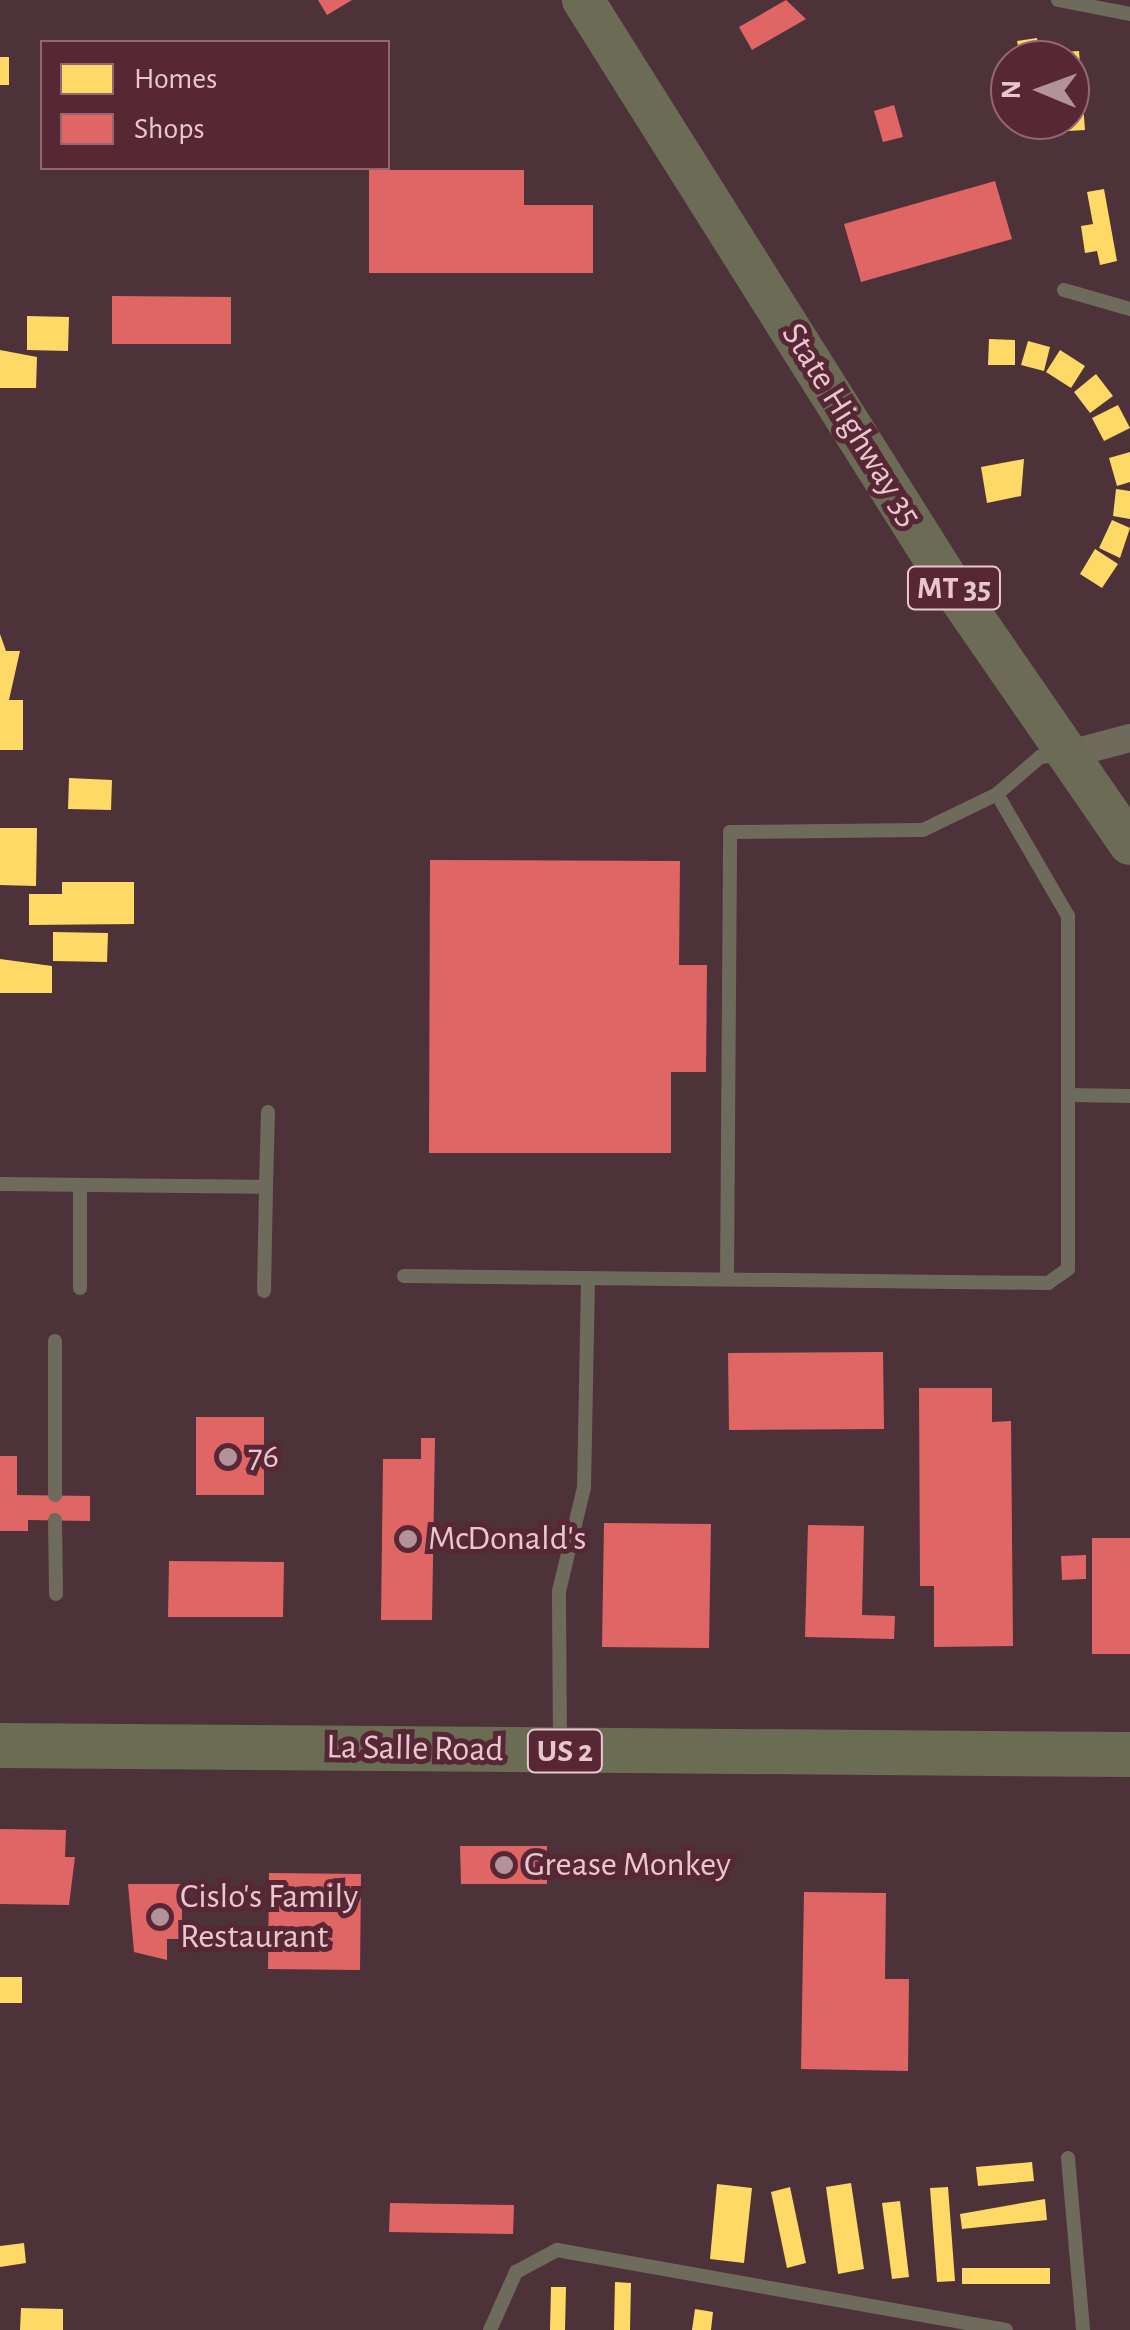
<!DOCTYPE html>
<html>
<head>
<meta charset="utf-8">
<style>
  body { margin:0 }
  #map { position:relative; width:1130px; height:2330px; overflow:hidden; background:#4d323a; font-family:"Alegreya Sans",sans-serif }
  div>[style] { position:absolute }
  .homes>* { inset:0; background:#ffd966 }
  .shops>* { inset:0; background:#e06666 }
  .service>* { height:14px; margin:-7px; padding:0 7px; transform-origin:7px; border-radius:7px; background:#6e6a5c }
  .minor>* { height:28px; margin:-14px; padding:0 14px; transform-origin:14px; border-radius:14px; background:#6e6a5c }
  .primary>* { height:42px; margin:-21px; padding:0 21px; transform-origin:21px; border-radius:21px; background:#6c6c56 }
  .trunk>* { height:45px; margin:-22.5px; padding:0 22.5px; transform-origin:22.5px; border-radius:22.5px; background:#6a6c54 }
  .dots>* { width:28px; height:28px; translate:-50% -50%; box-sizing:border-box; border:5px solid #582736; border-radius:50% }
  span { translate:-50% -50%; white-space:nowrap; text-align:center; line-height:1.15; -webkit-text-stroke:10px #582736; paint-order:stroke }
  .shield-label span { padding:2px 8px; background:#582736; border:2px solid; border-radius:8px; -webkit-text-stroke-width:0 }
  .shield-label { font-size:32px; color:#e8c7cf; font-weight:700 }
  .street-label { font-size:35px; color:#e8c7cf }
  .poi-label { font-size:35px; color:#e8c7cf }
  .left { translate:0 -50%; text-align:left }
  .legend { position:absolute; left:40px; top:40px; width:350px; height:130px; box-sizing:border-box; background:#582736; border:2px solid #926773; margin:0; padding:12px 18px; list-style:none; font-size:30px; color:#e8c7cf }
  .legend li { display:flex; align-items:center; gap:20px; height:50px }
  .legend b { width:50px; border:2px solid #926773 }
  .north { position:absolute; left:990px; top:40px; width:100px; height:100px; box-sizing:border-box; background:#582736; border:2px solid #926773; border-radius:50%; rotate:271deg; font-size:28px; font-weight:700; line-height:40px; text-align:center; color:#e8c7cf }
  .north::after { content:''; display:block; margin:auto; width:35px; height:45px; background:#b2939b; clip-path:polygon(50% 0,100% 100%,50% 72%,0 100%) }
</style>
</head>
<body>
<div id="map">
  <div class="homes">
    <div style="clip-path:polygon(1037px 38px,1041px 60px,1021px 60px,1017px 41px)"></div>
    <div style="clip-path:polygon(1079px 51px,1085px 130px,1068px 131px,1070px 60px,1062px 52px)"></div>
    <div style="clip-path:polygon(0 57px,9px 57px,9px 85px,0 85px)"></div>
    <div style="clip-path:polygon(1104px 189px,1117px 261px,1100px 265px,1097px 251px,1085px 253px,1081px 226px,1093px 224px,1087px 192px)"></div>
    <div style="clip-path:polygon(27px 316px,69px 317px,68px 351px,27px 350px)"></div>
    <div style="clip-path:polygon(989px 339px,1015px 340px,1015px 365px,988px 365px)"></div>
    <div style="clip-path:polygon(1028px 341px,1050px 347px,1044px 371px,1021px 365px)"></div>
    <div style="clip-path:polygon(0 350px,37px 357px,36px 388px,0 388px)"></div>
    <div style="clip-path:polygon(1060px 350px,1085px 366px,1071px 388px,1046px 372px)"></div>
    <div style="clip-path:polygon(1096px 374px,1113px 396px,1090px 413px,1074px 392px)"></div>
    <div style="clip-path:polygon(1118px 405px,1130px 428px,1104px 441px,1092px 418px)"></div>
    <div style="clip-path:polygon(1130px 452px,1130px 482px,1117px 486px,1109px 458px)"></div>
    <div style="clip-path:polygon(1024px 459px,1021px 496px,987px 503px,981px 467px)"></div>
    <div style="clip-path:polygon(1116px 489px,1130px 491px,1130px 519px,1113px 516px)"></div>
    <div style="clip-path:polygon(1112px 520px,1130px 528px,1120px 558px,1099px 548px)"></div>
    <div style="clip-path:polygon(1095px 549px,1118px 564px,1102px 588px,1080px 574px)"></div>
    <div style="clip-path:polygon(0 634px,6px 651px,20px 651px,9px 700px,23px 700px,23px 750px,0 750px)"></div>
    <div style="clip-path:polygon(69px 778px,112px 780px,111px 810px,68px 809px)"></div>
    <div style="clip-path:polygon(0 828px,37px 828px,36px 886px,0 885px)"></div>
    <div style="clip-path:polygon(62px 882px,134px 882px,134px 924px,29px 925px,29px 894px,62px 894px)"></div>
    <div style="clip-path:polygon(53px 932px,108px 933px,107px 962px,53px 961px)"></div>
    <div style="clip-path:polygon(0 959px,52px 966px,52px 993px,0 993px)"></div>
    <div style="clip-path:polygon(0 1977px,22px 1977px,22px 2003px,0 2003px)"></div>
    <div style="clip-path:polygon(1032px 2162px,1034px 2181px,978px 2186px,976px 2167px)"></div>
    <div style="clip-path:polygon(851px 2183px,864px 2269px,838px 2274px,826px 2187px)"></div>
    <div style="clip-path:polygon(717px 2184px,752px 2188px,744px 2263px,710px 2259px)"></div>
    <div style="clip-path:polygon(790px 2187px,806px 2263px,787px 2268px,771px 2192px)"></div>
    <div style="clip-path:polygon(948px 2187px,955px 2281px,937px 2282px,930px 2188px)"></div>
    <div style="clip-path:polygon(1045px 2199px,1047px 2220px,962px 2229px,960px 2214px)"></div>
    <div style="clip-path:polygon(900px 2201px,909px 2277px,892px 2279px,882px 2203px)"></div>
    <div style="clip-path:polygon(24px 2243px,26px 2263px,0 2267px,0 2246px)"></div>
    <div style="clip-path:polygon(962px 2268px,1050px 2268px,1050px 2284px,962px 2284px)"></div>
    <div style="clip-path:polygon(615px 2282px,631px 2283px,630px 2330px,614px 2330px)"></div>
    <div style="clip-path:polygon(551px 2287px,566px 2287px,565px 2330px,550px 2330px)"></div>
    <div style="clip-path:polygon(21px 2308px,63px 2309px,63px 2330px,20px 2330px)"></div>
    <div style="clip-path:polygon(695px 2309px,713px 2312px,711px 2330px,692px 2330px)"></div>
  </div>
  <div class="shops">
    <div style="clip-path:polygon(318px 0,352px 0,327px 15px)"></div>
    <div style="clip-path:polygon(786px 0,806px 19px,752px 50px,739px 27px)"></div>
    <div style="clip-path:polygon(894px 105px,903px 137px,883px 142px,874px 111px)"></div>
    <div style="clip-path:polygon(369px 170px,524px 170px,524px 205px,593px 205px,593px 273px,369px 273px)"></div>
    <div style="clip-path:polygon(995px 181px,1012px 239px,861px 282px,844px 224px)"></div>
    <div style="clip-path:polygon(112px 296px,231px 297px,231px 344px,112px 344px)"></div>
    <div style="clip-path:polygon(430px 860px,680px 861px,679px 965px,707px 965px,706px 1072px,671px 1072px,671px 1153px,429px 1153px)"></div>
    <div style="clip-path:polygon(883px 1352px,884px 1429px,729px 1430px,728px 1353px)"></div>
    <div style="clip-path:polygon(919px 1388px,992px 1388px,992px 1422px,1011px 1421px,1013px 1646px,934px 1647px,934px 1586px,920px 1586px)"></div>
    <div style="clip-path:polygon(196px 1417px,264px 1417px,264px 1495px,196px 1495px)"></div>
    <div style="clip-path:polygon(421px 1438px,435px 1438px,432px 1620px,381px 1620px,383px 1459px,421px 1459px)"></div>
    <div style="clip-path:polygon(0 1456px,17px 1456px,17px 1495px,90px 1496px,90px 1521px,28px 1520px,28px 1531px,0 1531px)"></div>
    <div style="clip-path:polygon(604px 1523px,711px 1524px,709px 1648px,602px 1647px)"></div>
    <div style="clip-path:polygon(808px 1525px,864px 1526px,862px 1615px,895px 1616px,894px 1639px,805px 1637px)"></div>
    <div style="clip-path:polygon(1092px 1538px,1130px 1538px,1130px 1654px,1092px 1654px)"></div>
    <div style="clip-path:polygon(1086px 1555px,1086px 1579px,1062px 1580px,1061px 1556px)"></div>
    <div style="clip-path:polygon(169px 1561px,284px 1562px,283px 1617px,168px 1617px)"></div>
    <div style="clip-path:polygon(0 1829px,66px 1830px,65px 1857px,75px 1857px,69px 1905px,0 1904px)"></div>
    <div style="clip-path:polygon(460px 1846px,547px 1846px,547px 1884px,461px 1884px)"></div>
    <div style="clip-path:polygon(269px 1873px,361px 1874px,360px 1970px,268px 1969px)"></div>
    <div style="clip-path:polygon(128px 1884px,182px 1884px,182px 1939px,167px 1939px,167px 1960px,134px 1952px)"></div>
    <div style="clip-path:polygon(804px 1892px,886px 1893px,885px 1979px,909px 1979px,908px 2071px,801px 2069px)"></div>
    <div style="clip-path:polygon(390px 2203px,514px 2205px,513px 2234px,389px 2232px)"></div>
  </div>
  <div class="service">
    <div style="left:1058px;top:0;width:73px;rotate:11deg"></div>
    <div style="left:1064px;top:290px;width:69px;rotate:16.1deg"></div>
    <div style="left:1068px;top:1095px;width:62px;rotate:0.9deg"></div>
    <div style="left:0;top:1184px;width:266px;rotate:0.6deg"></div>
    <div style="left:266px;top:1187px;width:104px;rotate:91.1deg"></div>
    <div style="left:266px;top:1187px;width:75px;rotate:-88.5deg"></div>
    <div style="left:404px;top:1276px;width:644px;rotate:0.62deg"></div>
    <div style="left:1048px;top:1283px;width:24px;rotate:-35deg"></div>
    <div style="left:1068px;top:1269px;width:353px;rotate:-90deg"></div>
    <div style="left:1068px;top:916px;width:141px;rotate:-120.2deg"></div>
    <div style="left:997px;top:794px;width:57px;rotate:-40.7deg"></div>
    <div style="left:1040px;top:757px;width:20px;rotate:-6deg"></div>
    <div style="left:727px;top:1279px;width:447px;rotate:-89.6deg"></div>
    <div style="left:730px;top:832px;width:193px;rotate:-0.6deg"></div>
    <div style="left:923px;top:830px;width:82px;rotate:-25.9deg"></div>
    <div style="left:80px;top:1288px;width:103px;rotate:-90deg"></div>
    <div style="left:55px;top:1495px;width:154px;rotate:-90deg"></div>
    <div style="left:55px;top:1520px;width:74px;rotate:89.2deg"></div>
    <div style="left:560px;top:1745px;width:154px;rotate:-90.4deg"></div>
    <div style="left:559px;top:1591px;width:106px;rotate:-76.4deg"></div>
    <div style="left:584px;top:1488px;width:210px;rotate:-88.9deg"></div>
    <div style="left:1068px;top:2158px;width:173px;rotate:85deg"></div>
    <div style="left:490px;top:2330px;width:64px;rotate:-65.9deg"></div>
    <div style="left:516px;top:2272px;width:47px;rotate:-28.2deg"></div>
    <div style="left:557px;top:2250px;width:456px;rotate:10.1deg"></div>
  </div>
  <div class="minor">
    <div style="left:1069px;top:754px;width:63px;rotate:-14.7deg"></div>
  </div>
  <div class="primary">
    <div style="left:583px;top:0;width:688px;rotate:57.84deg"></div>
    <div style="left:949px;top:582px;width:318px;rotate:55.4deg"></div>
  </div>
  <div class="trunk">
    <div style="left:0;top:1745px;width:1130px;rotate:0.46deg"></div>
  </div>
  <div class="dots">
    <div style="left:228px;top:1457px;background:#b2939b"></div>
    <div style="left:408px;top:1539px;background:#b2939b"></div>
    <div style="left:504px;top:1865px;background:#b2939b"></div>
    <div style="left:160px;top:1917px;background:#b2939b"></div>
  </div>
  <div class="shield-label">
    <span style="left:954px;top:588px">MT 35</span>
    <span style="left:565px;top:1751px">US 2</span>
  </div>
  <div class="street-label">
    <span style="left:851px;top:425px;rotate:58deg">State Highway 35</span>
    <span style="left:415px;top:1749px;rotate:1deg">La Salle Road</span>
  </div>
  <div class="poi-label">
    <span class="left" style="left:248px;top:1457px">76</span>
    <span class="left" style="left:428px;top:1539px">McDonald's</span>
    <span class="left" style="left:524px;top:1865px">Grease Monkey</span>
    <span class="left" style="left:180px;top:1917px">Cislo's Family<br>Restaurant</span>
  </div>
  <ul class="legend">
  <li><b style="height:28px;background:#ffd966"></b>Homes</li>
  <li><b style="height:28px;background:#e06666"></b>Shops</li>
  </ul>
  <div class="north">N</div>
</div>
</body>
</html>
